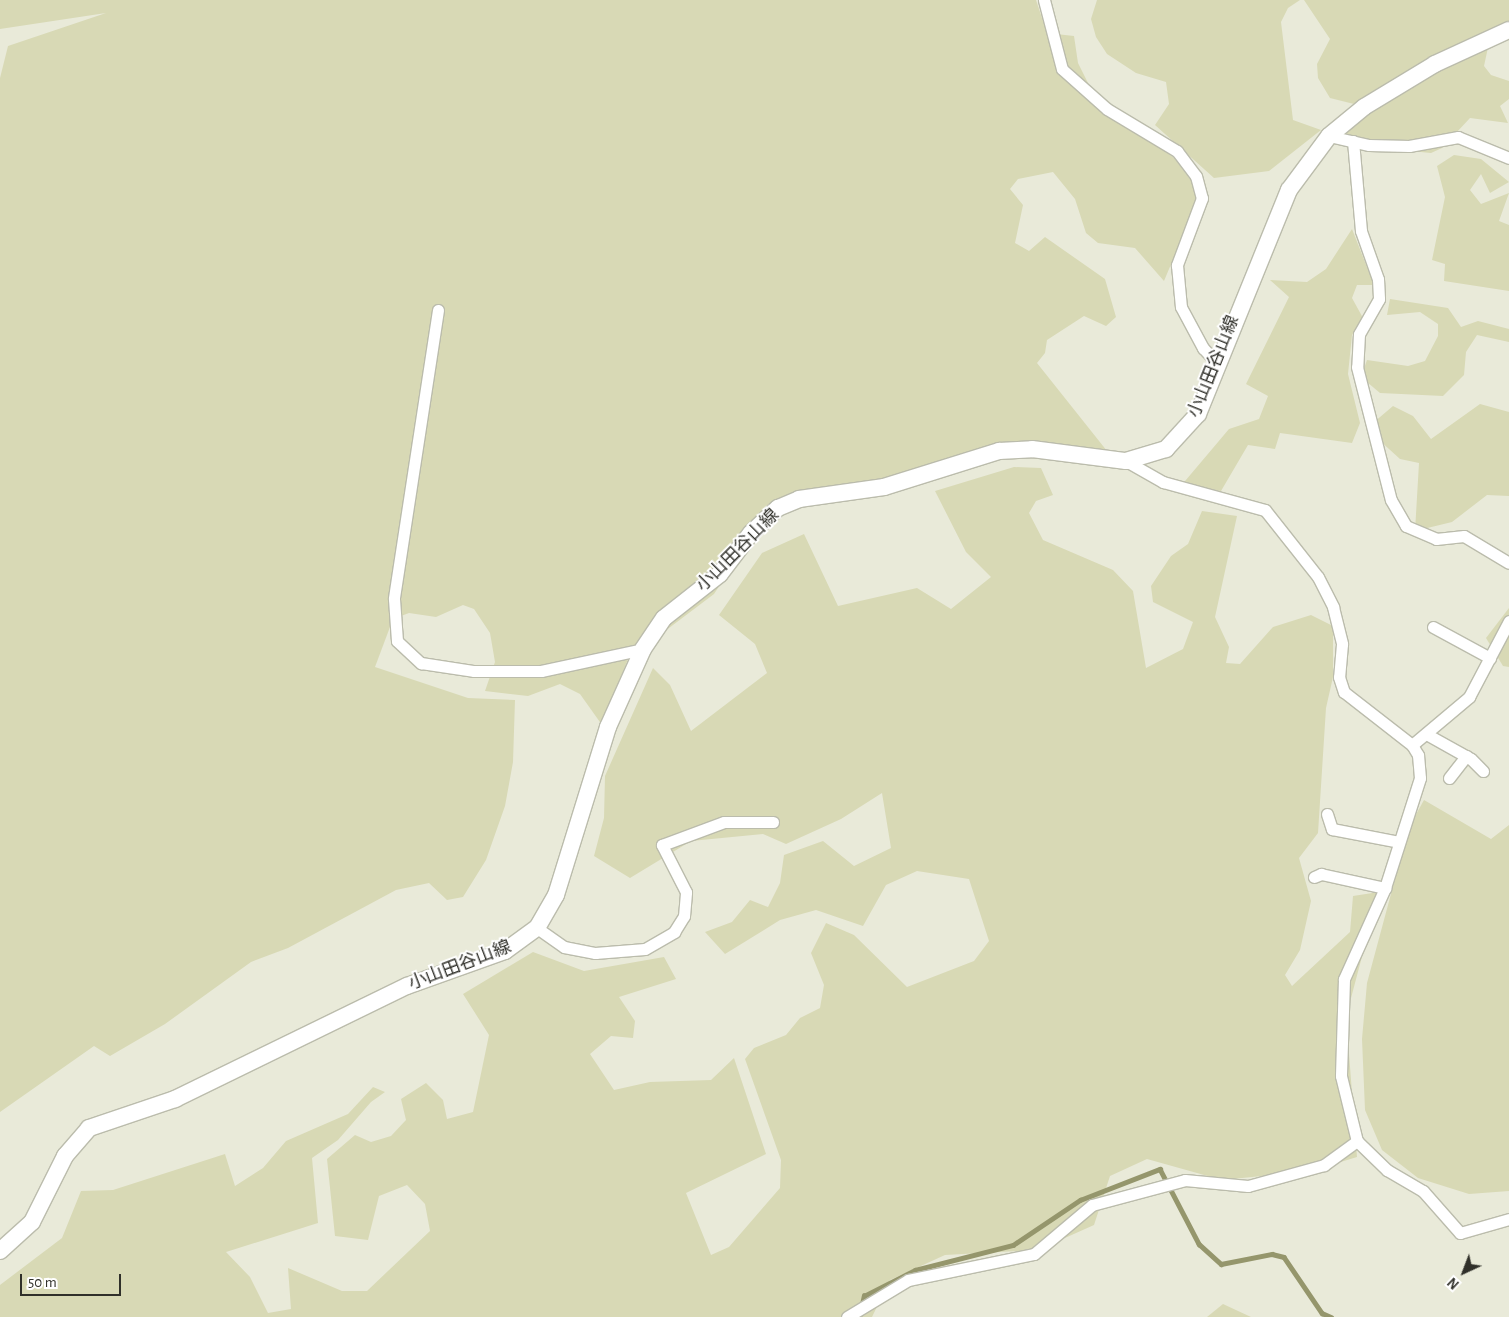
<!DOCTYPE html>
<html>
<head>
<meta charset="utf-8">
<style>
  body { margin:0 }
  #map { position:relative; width:1509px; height:1317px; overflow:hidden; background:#e9ead9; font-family:"Alegreya Sans","Noto Sans JP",sans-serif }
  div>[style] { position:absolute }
  .green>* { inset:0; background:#d8d9b5 }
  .stream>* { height:4.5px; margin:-2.25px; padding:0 2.25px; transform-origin:2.25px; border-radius:2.25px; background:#95966c }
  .roads { filter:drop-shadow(1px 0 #bbbcac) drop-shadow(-1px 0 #bbbcac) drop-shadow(0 1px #bbbcac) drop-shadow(0 -1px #bbbcac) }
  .minor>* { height:11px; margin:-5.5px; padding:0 5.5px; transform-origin:5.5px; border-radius:5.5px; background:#fff }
  .secondary>* { height:16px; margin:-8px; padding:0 8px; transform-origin:8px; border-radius:8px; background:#fff }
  span { translate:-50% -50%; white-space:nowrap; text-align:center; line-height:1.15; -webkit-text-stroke:4px #fff; paint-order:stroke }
  .street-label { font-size:18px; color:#30302a }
  .north { position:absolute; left:1439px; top:1247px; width:50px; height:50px; -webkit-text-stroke:4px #fff; paint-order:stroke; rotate:223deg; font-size:14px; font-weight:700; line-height:20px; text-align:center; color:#30302a }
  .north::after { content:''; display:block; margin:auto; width:18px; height:22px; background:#30302a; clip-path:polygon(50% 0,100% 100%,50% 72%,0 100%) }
  .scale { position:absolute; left:20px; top:1274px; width:101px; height:22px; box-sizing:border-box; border:2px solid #30302a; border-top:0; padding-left:6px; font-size:15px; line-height:18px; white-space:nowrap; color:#30302a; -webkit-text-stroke:4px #fff; paint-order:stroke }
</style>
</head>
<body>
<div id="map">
  <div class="green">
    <div style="clip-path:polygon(0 0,1036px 0,1047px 33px,1074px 36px,1078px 63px,1090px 87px,1175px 159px,1192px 182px,1197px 202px,1164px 281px,1135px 248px,1098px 243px,1086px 233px,1075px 199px,1053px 172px,1018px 179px,1010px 189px,1023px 205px,1015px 243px,1029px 251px,1045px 237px,1105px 279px,1116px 317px,1106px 326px,1084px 316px,1047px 340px,1045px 353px,1037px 363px,1111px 456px,1007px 455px,775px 502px,714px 594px,628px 659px,602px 725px,580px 694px,560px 684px,528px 696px,485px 691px,495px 662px,490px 633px,474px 609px,463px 605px,436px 617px,409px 613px,393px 619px,375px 667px,468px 698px,515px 700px,513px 762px,505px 806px,486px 860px,463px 897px,447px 900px,429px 883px,396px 890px,288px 948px,251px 962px,165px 1024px,110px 1056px,94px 1046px,0 1112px,0 78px,8px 46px,106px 13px,0 29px)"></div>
    <div style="clip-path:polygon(1097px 0,1300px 0,1288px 8px,1281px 22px,1293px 120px,1321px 130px,1269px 171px,1214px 178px,1155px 125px,1169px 104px,1166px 82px,1136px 73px,1107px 54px,1096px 37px,1091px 19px)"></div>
    <div style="clip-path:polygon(1304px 0,1509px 0,1509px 24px,1492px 29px,1484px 66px,1491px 75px,1509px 81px,1509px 99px,1500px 106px,1508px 123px,1470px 118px,1442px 148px,1431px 153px,1340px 144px,1358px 105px,1330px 98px,1318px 78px,1317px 64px,1330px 39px)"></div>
    <div style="clip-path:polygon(1454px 155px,1481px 159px,1509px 182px,1490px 193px,1481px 174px,1470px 190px,1481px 204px,1509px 193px,1499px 221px,1509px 225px,1509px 291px,1444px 281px,1445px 264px,1432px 260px,1445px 197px,1437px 166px)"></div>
    <div style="clip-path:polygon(1352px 229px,1374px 285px,1357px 285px,1352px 298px,1363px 318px,1352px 335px,1348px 374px,1360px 423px,1352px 443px,1280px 433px,1275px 449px,1248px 445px,1221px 491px,1180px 487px,1229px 429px,1259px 419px,1268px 396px,1246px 384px,1289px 297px,1270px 280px,1307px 282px,1326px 269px)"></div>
    <div style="clip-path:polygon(1390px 299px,1448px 308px,1461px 327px,1478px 321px,1509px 329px,1509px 342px,1477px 335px,1466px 352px,1464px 375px,1443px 396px,1380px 393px,1361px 377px,1367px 360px,1408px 366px,1425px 361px,1438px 336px,1438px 324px,1420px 312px,1387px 315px)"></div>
    <div style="clip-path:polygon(1480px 404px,1509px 412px,1509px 496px,1487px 495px,1452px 522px,1415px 531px,1419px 463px,1400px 459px,1378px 439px,1373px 423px,1393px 406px,1413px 416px,1431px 439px)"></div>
    <div style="clip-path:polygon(1014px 467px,1041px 468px,1053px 495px,1036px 501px,1029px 513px,1043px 540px,1113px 570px,1133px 591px,1146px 668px,1183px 649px,1193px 622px,1153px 602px,1151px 586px,1171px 556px,1188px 544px,1202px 511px,1237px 516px,1215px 617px,1229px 647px,1226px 663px,1240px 664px,1273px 627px,1311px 615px,1333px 626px,1333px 677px,1326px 708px,1318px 833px,1299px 858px,1311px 901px,1300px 950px,1285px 975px,1292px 986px,1350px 932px,1353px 896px,1379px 892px,1350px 1002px,1348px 1041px,1357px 1157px,1311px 1171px,1222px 1180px,1147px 1159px,1110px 1176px,1094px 1225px,1038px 1250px,945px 1255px,890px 1280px,872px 1317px,0 1317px,0 1285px,62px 1238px,81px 1191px,113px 1190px,225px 1154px,235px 1186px,263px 1168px,286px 1141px,348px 1114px,373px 1087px,385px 1092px,371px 1102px,338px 1140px,312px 1158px,318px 1223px,226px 1252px,250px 1277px,268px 1313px,291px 1309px,288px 1268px,342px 1291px,367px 1291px,430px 1231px,425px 1204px,407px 1185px,379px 1196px,368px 1240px,335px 1236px,327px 1159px,355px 1135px,371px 1142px,391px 1136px,406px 1120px,401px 1099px,426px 1083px,443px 1100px,447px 1119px,473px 1112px,489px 1035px,463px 994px,533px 952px,584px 971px,664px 957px,676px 979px,619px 997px,635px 1021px,633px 1038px,611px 1036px,590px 1054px,614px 1090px,650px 1082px,711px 1080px,734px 1058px,766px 1154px,686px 1193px,711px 1255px,729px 1247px,780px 1188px,781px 1160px,745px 1059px,754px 1048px,786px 1035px,800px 1018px,820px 1008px,824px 985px,811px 953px,826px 923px,854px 935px,907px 987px,974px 961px,989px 941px,969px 879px,917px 871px,886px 885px,863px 926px,816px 910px,780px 920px,725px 954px,705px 932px,732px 922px,750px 900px,768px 907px,780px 883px,784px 855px,823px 841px,854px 866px,891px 848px,882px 793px,841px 819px,786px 844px,763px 834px,691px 841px,630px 878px,594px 856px,604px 818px,605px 776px,653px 668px,670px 685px,691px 731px,767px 673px,755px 644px,719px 615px,762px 553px,804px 534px,838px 606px,917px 588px,951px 609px,991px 577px,966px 552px,935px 491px)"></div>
    <div style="clip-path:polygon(1509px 608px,1509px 667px,1503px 666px,1486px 638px)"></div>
    <div style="clip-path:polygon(1424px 800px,1491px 839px,1509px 825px,1509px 1191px,1469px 1194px,1418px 1178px,1382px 1150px,1365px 1110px,1362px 1039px,1367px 983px,1409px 827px)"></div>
    <div style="clip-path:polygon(1223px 1304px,1251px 1317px,1207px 1317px)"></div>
  </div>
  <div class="stream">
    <div style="left:859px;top:1317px;width:22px;rotate:-77deg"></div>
    <div style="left:864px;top:1296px;width:57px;rotate:-27deg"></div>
    <div style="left:915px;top:1270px;width:101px;rotate:-14.3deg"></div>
    <div style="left:1013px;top:1245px;width:81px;rotate:-33.9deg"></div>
    <div style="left:1080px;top:1200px;width:86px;rotate:-21.2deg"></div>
    <div style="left:1160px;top:1169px;width:85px;rotate:62.5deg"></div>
    <div style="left:1199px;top:1244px;width:30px;rotate:42deg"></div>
    <div style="left:1221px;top:1264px;width:52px;rotate:-11.1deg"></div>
    <div style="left:1272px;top:1254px;width:12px;rotate:14deg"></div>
    <div style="left:1284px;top:1257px;width:68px;rotate:55.8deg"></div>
    <div style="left:1322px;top:1313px;width:10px;rotate:24deg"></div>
  </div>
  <div class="roads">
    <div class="minor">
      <div style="left:1044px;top:0;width:71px;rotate:75.4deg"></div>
      <div style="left:1062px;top:69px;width:60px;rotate:41.6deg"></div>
      <div style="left:1107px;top:109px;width:82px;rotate:31deg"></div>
      <div style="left:1177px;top:151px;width:31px;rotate:53deg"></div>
      <div style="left:1196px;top:176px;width:23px;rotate:75deg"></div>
      <div style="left:1202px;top:198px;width:72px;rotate:110.5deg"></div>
      <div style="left:1177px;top:265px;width:42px;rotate:84.6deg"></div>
      <div style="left:1181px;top:307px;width:47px;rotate:61.8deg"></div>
      <div style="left:1203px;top:348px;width:21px;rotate:47deg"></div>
      <div style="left:1329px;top:136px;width:41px;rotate:12.7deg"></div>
      <div style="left:1369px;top:145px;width:40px;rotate:1.4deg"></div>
      <div style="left:1409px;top:146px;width:50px;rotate:-10.4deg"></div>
      <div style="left:1458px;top:137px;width:55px;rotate:22.4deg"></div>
      <div style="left:1353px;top:141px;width:90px;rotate:84.9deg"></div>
      <div style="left:1361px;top:231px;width:51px;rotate:70.5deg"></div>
      <div style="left:1378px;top:279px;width:20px;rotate:87deg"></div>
      <div style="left:1379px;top:299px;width:40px;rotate:119.7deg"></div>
      <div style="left:1359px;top:334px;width:33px;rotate:93deg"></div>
      <div style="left:1357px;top:367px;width:137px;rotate:75.7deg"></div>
      <div style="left:1391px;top:500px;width:30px;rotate:60deg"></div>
      <div style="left:1406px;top:526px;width:33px;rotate:23deg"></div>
      <div style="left:1436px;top:539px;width:28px;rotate:-6deg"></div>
      <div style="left:1464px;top:536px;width:52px;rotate:31deg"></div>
      <div style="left:438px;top:310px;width:292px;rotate:98.7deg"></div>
      <div style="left:394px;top:599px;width:42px;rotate:85.9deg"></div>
      <div style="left:397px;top:641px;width:33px;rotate:43deg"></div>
      <div style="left:421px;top:663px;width:54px;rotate:8.6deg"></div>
      <div style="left:474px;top:671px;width:67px"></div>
      <div style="left:541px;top:671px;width:104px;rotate:-12.2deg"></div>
      <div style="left:1126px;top:461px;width:43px;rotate:29.6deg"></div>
      <div style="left:1163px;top:482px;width:106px;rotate:15.4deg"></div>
      <div style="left:1265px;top:510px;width:85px;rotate:51.7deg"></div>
      <div style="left:1318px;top:577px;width:34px;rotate:63deg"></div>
      <div style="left:1333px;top:607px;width:38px;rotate:76deg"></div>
      <div style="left:1342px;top:644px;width:33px;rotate:95deg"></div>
      <div style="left:1339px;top:677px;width:16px;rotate:72deg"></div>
      <div style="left:1344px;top:692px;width:86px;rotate:37.9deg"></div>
      <div style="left:1412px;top:745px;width:12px;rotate:59deg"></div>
      <div style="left:1418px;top:755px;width:23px;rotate:85deg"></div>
      <div style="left:1420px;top:778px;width:115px;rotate:107.7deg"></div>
      <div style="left:1385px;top:888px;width:100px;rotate:114.3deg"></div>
      <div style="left:1344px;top:979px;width:97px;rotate:91.8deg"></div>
      <div style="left:1341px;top:1076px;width:67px;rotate:76.2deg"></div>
      <div style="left:1357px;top:1141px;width:42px;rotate:44deg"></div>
      <div style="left:1387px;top:1170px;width:42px;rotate:30.3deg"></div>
      <div style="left:1423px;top:1191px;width:56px;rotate:48.6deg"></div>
      <div style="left:1460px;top:1233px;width:51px;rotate:-15.9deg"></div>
      <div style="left:1433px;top:627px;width:65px;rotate:28.5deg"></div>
      <div style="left:1428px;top:735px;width:49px;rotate:29.2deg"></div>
      <div style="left:1471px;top:759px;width:17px;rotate:45deg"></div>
      <div style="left:1412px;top:745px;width:75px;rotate:-40.1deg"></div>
      <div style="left:1469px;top:697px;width:86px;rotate:-62.2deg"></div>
      <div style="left:1449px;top:778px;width:28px;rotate:-52deg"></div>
      <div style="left:1327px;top:814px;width:16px;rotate:72deg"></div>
      <div style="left:1332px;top:829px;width:68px;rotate:11deg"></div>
      <div style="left:1314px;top:877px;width:8px;rotate:-23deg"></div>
      <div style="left:1321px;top:874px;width:66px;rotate:12.3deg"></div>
      <div style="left:537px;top:928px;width:33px;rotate:35deg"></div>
      <div style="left:564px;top:947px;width:32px;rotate:11deg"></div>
      <div style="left:595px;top:953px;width:50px;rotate:-4.6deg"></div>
      <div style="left:645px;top:949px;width:34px;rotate:-30deg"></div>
      <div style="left:674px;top:932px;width:19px;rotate:-58deg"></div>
      <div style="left:684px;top:916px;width:24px;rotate:-85deg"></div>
      <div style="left:686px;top:892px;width:53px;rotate:-117.1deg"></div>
      <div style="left:662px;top:845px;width:66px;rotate:-20.4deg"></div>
      <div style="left:724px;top:822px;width:49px"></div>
      <div style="left:847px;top:1317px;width:71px;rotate:-31.2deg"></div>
      <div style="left:908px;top:1280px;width:129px;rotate:-11.7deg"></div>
      <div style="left:1034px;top:1254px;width:76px;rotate:-40.2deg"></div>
      <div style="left:1092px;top:1205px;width:96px;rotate:-15deg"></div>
      <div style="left:1185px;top:1180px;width:63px;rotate:5.4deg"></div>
      <div style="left:1248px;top:1186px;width:79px;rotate:-15.4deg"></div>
      <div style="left:1324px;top:1165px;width:41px;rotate:-36deg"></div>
    </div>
    <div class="secondary">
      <div style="left:0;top:1251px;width:43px;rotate:-42.2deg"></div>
      <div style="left:32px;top:1222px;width:74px;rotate:-63.4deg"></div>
      <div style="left:65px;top:1156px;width:37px;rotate:-49deg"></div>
      <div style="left:89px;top:1128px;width:91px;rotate:-18.6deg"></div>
      <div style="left:175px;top:1099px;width:258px;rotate:-26deg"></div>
      <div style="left:407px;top:986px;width:104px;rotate:-19.7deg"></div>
      <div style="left:505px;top:951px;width:39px;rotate:-36deg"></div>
      <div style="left:537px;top:928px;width:38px;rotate:-60deg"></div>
      <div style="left:556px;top:895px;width:176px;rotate:-72.8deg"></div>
      <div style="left:608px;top:727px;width:85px;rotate:-65.8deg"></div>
      <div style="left:643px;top:649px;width:37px;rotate:-56deg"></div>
      <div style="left:664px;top:618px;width:71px;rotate:-38.2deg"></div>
      <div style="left:720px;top:574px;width:51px;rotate:-52.9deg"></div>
      <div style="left:751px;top:533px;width:37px;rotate:-43deg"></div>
      <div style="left:778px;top:508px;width:23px;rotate:-23deg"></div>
      <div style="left:799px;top:499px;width:86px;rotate:-8deg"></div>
      <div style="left:884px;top:487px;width:121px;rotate:-17.4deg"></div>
      <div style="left:999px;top:451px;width:33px;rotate:-3deg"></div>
      <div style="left:1032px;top:449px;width:95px;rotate:7.3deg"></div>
      <div style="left:1126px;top:461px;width:42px;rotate:-16.7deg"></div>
      <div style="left:1166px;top:449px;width:47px;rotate:-47.6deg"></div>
      <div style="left:1198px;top:414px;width:242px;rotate:-67.9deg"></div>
      <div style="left:1289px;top:190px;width:67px;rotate:-53.5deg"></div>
      <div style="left:1329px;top:136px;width:45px;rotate:-39.6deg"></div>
      <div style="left:1364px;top:107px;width:83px;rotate:-31.2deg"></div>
      <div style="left:1435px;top:64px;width:81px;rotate:-24.7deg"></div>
    </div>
  </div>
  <div class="street-label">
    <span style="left:1214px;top:367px;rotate:-68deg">小山田谷山線</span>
    <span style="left:738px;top:551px;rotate:-45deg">小山田谷山線</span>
    <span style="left:460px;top:966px;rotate:-21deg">小山田谷山線</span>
  </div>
  <div class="north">N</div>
  <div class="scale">50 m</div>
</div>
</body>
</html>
